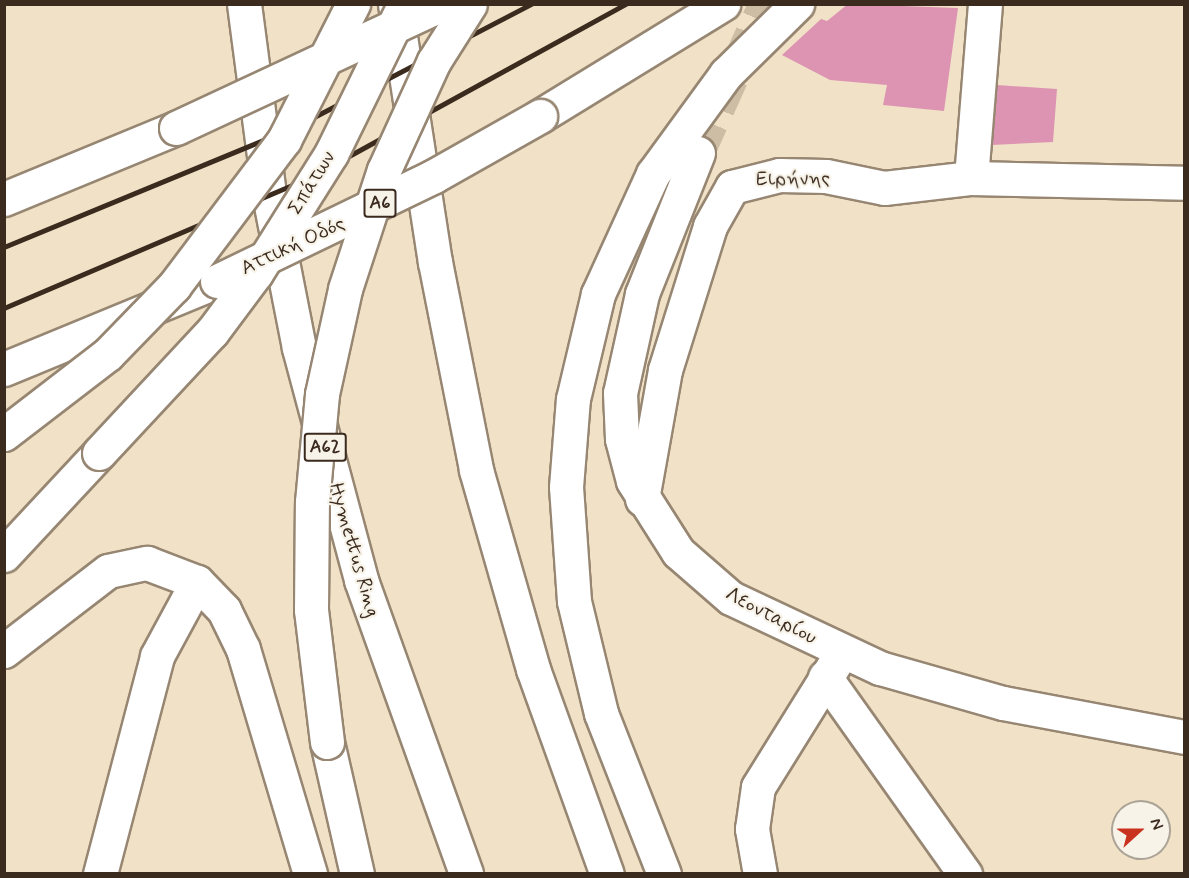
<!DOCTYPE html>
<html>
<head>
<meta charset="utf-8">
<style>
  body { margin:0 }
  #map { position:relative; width:1189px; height:878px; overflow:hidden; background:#f1e2c7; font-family:Mynerve,sans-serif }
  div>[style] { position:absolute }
  .building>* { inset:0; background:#dc94b2 }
  .minor-tunnel>* { height:33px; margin-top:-16.5px; transform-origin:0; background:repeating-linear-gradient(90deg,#cdbda5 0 33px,transparent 0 49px) }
  .roads { filter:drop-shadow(2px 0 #968672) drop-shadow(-2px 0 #968672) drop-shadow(0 2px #968672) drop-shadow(0 -2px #968672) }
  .minor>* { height:33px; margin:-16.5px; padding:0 16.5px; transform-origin:16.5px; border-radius:16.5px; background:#fff }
  .major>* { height:33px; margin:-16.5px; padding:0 16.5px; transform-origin:16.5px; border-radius:16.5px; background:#fff }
  .highway>* { height:33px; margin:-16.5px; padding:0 16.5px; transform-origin:16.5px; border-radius:16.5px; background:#fff }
  .rail>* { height:4.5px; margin:-2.25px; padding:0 2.25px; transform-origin:2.25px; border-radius:2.25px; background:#3b2a1e }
  .bridges { filter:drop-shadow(2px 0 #968672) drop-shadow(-2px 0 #968672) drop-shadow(0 2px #968672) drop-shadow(0 -2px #968672) }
  .major-bridge>* { height:33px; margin:-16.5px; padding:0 16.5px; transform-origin:16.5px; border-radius:16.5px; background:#fff }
  .highway-bridge>* { height:33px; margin:-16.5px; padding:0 16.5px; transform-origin:16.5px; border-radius:16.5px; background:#fff }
  span { translate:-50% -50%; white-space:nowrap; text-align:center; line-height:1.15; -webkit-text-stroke:4.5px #f7f3e8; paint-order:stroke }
  .shield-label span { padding:2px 4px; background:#f7f3e8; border:2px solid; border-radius:4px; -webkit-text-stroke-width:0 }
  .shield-label { font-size:18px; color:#3b2a1e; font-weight:700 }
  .street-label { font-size:20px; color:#3b2a1e }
  .frame { position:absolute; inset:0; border:6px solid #3b2a1e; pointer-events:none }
  .north { position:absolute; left:1111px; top:800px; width:60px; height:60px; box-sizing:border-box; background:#f7f3e8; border:2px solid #aca397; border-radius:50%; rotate:69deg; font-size:16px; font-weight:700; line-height:24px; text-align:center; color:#3b2a1e }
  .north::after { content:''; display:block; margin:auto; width:21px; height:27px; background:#c8321e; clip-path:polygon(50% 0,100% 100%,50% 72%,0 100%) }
</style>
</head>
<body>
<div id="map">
  <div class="building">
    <div style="clip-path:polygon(848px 4px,958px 8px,944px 111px,883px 105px,887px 85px,830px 80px,782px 55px,821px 19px,827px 21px)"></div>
    <div style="clip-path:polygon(997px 85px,1057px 89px,1053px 142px,992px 145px)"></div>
  </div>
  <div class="minor-tunnel">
    <div style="left:698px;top:153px;width:163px;rotate:-65.8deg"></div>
  </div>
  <div class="roads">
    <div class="minor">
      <div style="left:698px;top:153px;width:152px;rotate:111.7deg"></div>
      <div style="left:642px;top:294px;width:101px;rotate:102.5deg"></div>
      <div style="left:620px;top:393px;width:46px;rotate:87.5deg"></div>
      <div style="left:622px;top:439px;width:43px;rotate:75.3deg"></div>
      <div style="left:633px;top:481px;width:84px;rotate:57.6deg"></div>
      <div style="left:678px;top:552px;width:70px;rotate:41deg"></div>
      <div style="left:731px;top:598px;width:165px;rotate:25.2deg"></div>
      <div style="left:880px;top:668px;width:128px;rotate:15.9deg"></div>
      <div style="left:1003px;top:703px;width:184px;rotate:10.6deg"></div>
      <div style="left:971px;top:178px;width:175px;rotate:-85.4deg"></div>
      <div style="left:642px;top:499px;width:131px;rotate:-79.9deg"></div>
      <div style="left:665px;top:370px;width:151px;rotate:-72.6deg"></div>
      <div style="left:710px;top:226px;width:45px;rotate:-60.6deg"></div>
      <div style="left:732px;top:187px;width:49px;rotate:-14.3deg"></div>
      <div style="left:779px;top:175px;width:47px;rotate:1.2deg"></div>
      <div style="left:826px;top:176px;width:59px;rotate:11.7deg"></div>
      <div style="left:884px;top:188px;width:88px;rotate:-6.6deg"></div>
      <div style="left:971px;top:178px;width:213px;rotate:1.3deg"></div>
      <div style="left:4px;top:651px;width:131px;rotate:-37.6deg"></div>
      <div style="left:108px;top:571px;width:40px;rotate:-12deg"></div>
      <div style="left:147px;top:563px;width:53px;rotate:20.8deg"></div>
      <div style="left:197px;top:582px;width:39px;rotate:46deg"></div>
      <div style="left:224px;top:610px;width:43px;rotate:64deg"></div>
      <div style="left:243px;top:649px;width:235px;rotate:73.4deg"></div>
      <div style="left:825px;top:677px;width:242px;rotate:54.6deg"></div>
      <div style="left:100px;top:874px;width:225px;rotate:-75.3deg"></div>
      <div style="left:157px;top:656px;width:84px;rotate:-61.6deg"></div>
      <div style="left:760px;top:874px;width:46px;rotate:-100.1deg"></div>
      <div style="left:752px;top:829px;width:42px;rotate:-81.9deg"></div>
      <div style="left:758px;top:787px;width:159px;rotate:-58.1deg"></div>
    </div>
    <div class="major">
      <div style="left:4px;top:555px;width:139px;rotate:-47deg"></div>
    </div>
    <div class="highway">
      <div style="left:244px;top:4px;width:193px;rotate:82.5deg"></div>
      <div style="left:269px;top:195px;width:156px;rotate:78.9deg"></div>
      <div style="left:299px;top:348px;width:240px;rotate:75deg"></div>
      <div style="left:361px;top:580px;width:312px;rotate:70.3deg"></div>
      <div style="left:395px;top:4px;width:261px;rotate:81.2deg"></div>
      <div style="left:435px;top:262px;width:212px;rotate:78.8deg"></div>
      <div style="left:476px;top:470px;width:207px;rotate:74deg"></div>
      <div style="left:533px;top:669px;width:218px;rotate:70.2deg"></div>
      <div style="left:540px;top:116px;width:215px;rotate:-31.5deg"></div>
      <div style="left:4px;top:199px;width:186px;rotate:-22.4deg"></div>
      <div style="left:4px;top:369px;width:230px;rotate:-22.4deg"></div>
      <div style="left:327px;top:742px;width:135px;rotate:77.2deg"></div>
      <div style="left:664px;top:874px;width:173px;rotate:-111.4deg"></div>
      <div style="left:601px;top:713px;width:115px;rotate:-103.6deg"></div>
      <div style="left:574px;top:601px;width:114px;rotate:-94deg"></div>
      <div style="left:566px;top:487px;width:88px;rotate:-85.5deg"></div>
      <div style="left:573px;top:399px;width:108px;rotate:-76.6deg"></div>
      <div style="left:598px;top:294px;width:132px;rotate:-65.4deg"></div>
      <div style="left:653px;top:174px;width:124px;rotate:-53.9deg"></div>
      <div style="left:726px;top:74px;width:100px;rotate:-44.6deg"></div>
    </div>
  </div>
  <div class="rail">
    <div style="left:4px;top:247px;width:310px;rotate:-22.4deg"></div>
    <div style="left:291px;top:129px;width:271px;rotate:-27.5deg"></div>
    <div style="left:4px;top:308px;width:332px;rotate:-23.1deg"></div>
    <div style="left:309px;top:178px;width:362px;rotate:-28.8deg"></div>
  </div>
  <div class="bridges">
    <div class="major-bridge">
      <div style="left:99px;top:453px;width:166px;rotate:-47deg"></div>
      <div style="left:212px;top:332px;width:74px;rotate:-53.3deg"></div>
      <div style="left:256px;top:273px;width:141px;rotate:-57.8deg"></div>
      <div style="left:331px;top:154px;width:161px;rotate:-63.9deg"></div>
    </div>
    <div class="highway-bridge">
      <div style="left:176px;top:128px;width:293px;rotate:-25deg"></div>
      <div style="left:217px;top:281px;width:241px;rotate:-25.8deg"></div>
      <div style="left:434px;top:176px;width:122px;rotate:-29.5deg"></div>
      <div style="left:4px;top:434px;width:131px;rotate:-37.6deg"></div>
      <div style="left:108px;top:354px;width:95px;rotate:-45.9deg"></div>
      <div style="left:174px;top:286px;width:183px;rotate:-53deg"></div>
      <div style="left:284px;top:140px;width:153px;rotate:-63.1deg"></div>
      <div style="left:327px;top:742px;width:133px;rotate:-96.9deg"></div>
      <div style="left:311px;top:610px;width:108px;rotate:-89.5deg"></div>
      <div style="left:312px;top:502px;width:108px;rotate:-84.7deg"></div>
      <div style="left:322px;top:394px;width:107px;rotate:-77.6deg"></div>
      <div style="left:345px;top:289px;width:125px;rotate:-71.9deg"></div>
      <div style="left:384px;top:170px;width:120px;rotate:-65.4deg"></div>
      <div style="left:434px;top:61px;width:67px;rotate:-57.7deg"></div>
    </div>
  </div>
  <div class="shield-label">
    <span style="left:380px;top:203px">Α6</span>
    <span style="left:325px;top:447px">Α62</span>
  </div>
  <div class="street-label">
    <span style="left:793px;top:179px;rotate:-1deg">Ειρήνης</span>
    <span style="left:312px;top:183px;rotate:-58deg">Σπάτων</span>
    <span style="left:293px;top:246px;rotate:-25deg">Αττική Οδός</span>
    <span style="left:354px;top:550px;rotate:74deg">Hymettus Ring</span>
    <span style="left:771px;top:616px;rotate:28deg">Λεονταρίου</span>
  </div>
  <div class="frame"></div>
  <div class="north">N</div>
</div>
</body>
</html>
